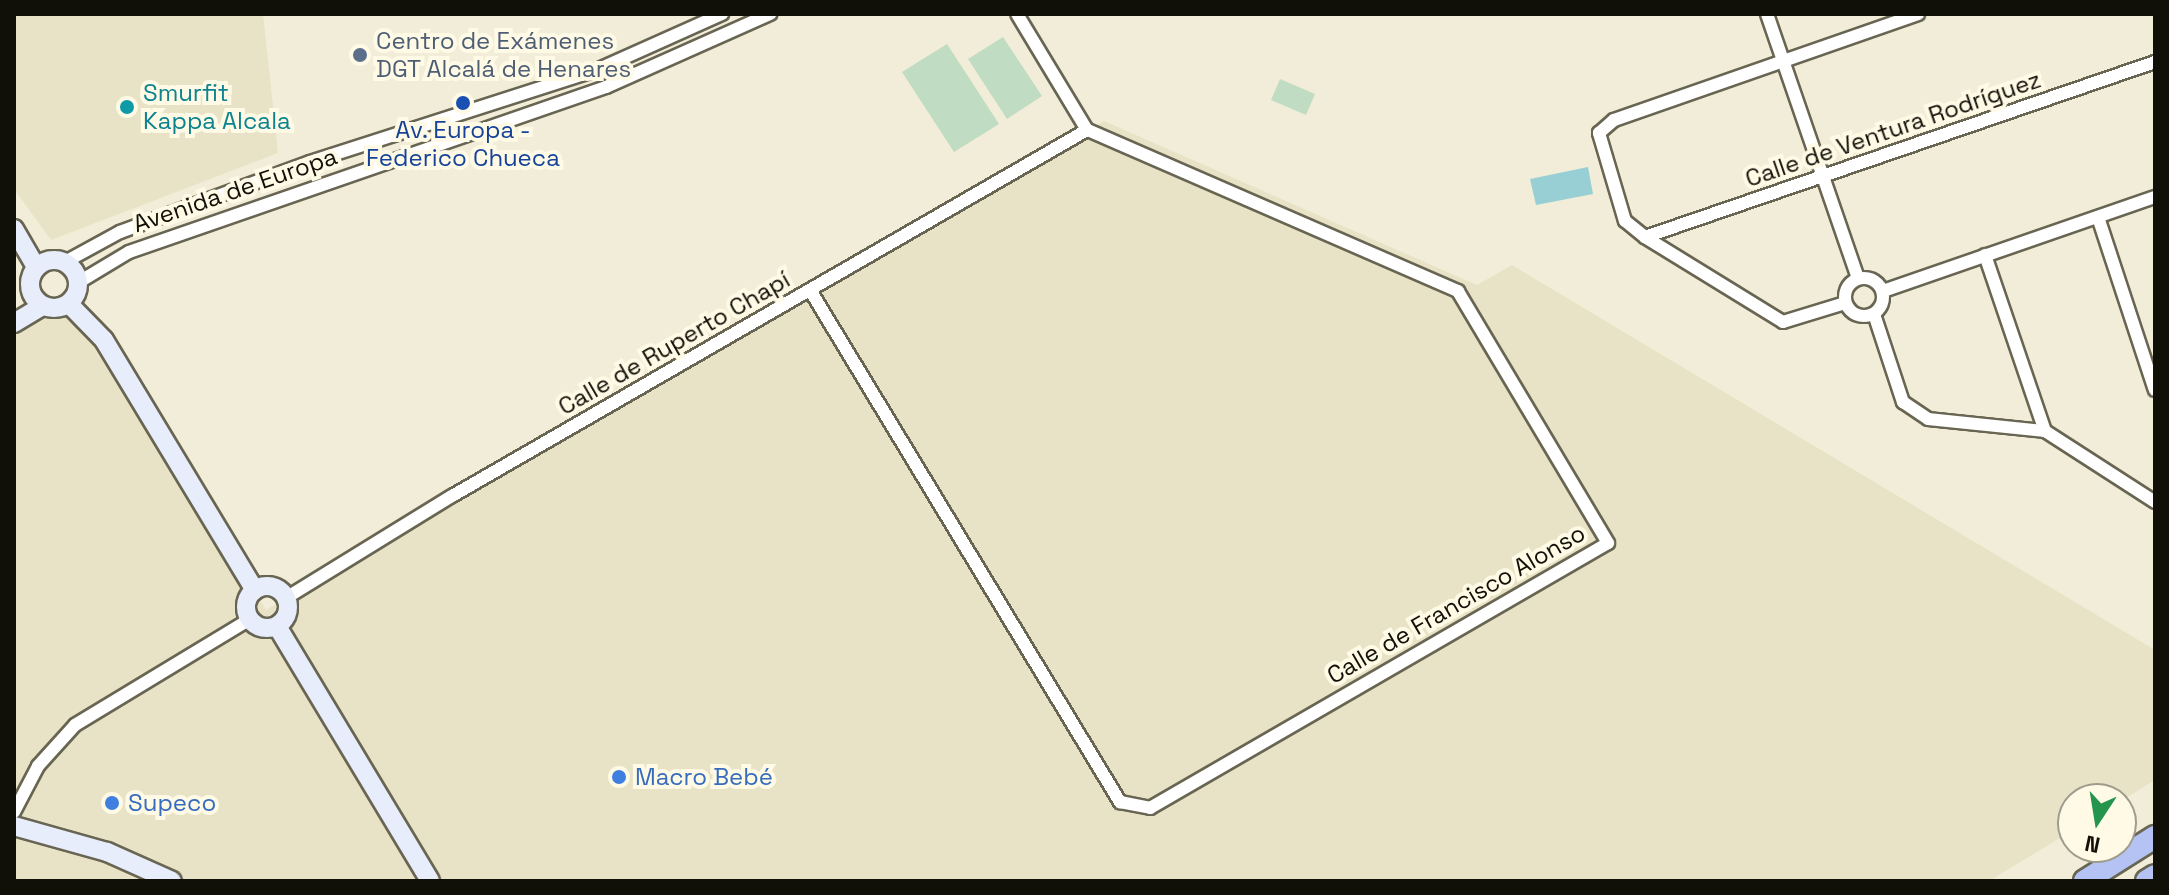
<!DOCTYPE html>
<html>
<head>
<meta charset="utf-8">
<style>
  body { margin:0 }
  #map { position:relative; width:2169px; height:895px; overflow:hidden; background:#f1edd8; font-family:"Space Grotesk",sans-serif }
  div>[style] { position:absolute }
  .built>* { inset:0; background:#e8e3c6 }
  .green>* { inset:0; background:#c0dcc3 }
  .water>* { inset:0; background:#98cfd4 }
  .roads { filter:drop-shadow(2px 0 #686552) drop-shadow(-2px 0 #686552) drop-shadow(0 2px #686552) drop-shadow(0 -2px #686552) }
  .street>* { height:12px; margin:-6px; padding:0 6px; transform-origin:6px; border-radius:6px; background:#fff }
  .street>.ring { margin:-6px; padding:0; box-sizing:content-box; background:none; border:12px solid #fff; border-radius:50% }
  .secondary>* { height:18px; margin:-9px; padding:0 9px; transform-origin:9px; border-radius:9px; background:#e8edfc }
  .secondary>.ring { margin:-9px; padding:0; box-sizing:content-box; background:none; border:18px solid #e8edfc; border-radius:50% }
  .highway>* { height:22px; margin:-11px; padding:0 11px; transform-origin:11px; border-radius:11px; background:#b4c3f4 }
  .dots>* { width:22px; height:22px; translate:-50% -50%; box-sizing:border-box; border:4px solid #fefae5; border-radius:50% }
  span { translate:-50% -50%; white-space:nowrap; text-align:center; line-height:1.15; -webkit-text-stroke:8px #fefae5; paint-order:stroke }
  .service-label { font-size:24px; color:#4e5e75 }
  .left { translate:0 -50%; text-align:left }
  .culture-label { font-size:24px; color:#0d838f }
  .street-label { font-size:24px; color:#111008 }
  .transit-label { font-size:24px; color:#164399 }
  .shop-label { font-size:24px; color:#366cbe }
  .frame { position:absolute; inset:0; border:16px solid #111008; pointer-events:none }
  .north { position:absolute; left:2057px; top:783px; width:80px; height:80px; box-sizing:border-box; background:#fefae5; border:2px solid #9f9c8d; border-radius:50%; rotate:192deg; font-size:22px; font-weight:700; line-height:32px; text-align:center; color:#111008 }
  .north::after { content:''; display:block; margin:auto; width:28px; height:36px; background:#25944d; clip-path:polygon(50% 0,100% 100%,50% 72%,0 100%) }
</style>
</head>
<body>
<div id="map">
  <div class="built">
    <div style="clip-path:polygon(14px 14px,263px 14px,278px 153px,51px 240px,14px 189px)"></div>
    <div style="clip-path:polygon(1104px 121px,1477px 285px,1512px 265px,2155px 650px,2155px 780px,2121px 801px,2073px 799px,2073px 830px,1989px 881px,14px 881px,14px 323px,69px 304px,266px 610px)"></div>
  </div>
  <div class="green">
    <div style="clip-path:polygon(1003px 37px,1042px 96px,1007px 119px,968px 59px)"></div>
    <div style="clip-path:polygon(947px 44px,999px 124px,954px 152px,902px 72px)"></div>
    <div style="clip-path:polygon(1280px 79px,1315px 94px,1306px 115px,1271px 100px)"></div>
  </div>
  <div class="water">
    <div style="clip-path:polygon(1588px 167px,1593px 194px,1536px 205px,1530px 179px)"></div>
  </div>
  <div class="roads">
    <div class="street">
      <div style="left:1767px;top:14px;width:279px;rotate:71deg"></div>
      <div style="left:2098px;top:217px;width:182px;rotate:71.8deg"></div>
      <div style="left:1645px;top:237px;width:539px;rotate:-18.94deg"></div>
      <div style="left:1985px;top:255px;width:186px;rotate:71.2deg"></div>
      <div style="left:65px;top:262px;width:63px;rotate:-28.6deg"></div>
      <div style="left:120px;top:232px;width:202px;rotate:-20.2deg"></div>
      <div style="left:310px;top:162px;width:304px;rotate:-17.8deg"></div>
      <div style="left:599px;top:69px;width:135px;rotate:-24.1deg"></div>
      <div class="ring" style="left:1845px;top:278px;width:26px;height:26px"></div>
      <div style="left:79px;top:282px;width:58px;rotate:-31deg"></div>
      <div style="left:129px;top:252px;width:505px;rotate:-19.08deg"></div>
      <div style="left:606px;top:87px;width:180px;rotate:-24deg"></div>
      <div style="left:810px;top:290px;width:599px;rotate:58.81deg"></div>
      <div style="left:1120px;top:802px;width:31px;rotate:11deg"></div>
      <div style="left:1150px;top:808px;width:529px;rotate:-30.05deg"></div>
      <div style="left:1608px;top:543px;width:293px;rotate:-120.8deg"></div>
      <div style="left:1458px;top:291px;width:404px;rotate:-156.5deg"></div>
      <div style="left:1087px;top:130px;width:135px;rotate:-121.1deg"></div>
      <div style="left:1883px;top:291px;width:288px;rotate:-19.1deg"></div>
      <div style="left:1845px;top:303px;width:65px;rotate:163deg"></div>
      <div style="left:1783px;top:322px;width:162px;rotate:-148.4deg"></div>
      <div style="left:1645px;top:237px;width:26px;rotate:-141deg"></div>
      <div style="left:1625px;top:221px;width:92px;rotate:-106.5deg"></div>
      <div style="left:1599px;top:133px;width:20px;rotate:-41deg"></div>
      <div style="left:1614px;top:120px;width:322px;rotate:-19.2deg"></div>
      <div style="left:1874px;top:314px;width:93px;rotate:71.8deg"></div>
      <div style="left:1903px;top:402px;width:30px;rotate:34deg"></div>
      <div style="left:1928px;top:419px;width:118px;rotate:5.9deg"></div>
      <div style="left:2045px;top:431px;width:131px;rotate:32.8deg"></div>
      <div style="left:286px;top:598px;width:195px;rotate:-31.6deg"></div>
      <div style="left:452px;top:496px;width:733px;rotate:-29.96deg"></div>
      <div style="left:14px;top:812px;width:52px;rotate:-62.4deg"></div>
      <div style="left:38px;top:766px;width:55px;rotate:-47.9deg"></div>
      <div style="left:75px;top:725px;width:205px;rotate:-31.2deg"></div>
    </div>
    <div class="secondary">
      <div style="left:14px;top:229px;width:44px;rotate:59.9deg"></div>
      <div class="ring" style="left:30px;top:260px;width:30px;height:30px"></div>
      <div style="left:69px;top:304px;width:50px;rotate:45.8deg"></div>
      <div style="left:104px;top:340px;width:292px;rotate:58.9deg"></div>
      <div style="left:14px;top:323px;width:33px;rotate:-31deg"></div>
      <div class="ring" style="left:246px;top:586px;width:24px;height:24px"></div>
      <div style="left:277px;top:626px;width:297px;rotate:59deg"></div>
      <div style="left:14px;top:826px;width:97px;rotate:15.6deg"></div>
      <div style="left:107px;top:852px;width:71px;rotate:24deg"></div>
    </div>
    <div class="highway">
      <div style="left:2085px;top:881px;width:83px;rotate:-32.2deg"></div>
      <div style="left:2147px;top:881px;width:9px;rotate:-32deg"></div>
    </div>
  </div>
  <div class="dots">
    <div style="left:360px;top:55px;background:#5c6f8a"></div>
    <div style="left:463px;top:103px;background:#1a4fb4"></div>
    <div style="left:127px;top:107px;background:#0f9aa8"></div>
    <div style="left:619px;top:777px;background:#3f7fe0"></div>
    <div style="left:112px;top:803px;background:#3f7fe0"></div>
  </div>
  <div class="service-label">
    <span class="left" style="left:376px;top:55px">Centro de Exámenes<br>DGT Alcalá de Henares</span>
  </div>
  <div class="culture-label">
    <span class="left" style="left:143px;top:107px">Smurfit<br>Kappa Alcala</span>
  </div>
  <div class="street-label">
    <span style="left:1893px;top:129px;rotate:-19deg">Calle de Ventura Rodríguez</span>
    <span style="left:235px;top:190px;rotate:-19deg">Avenida de Europa</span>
    <span style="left:674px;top:343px;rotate:-30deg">Calle de Ruperto Chapí</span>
    <span style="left:1456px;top:604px;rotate:-30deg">Calle de Francisco Alonso</span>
  </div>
  <div class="transit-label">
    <span style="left:463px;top:144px">Av. Europa -<br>Federico Chueca</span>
  </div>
  <div class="shop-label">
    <span class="left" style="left:635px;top:777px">Macro Bebé</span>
    <span class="left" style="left:128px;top:803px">Supeco</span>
  </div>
  <div class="frame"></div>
  <div class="north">N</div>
</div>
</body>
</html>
